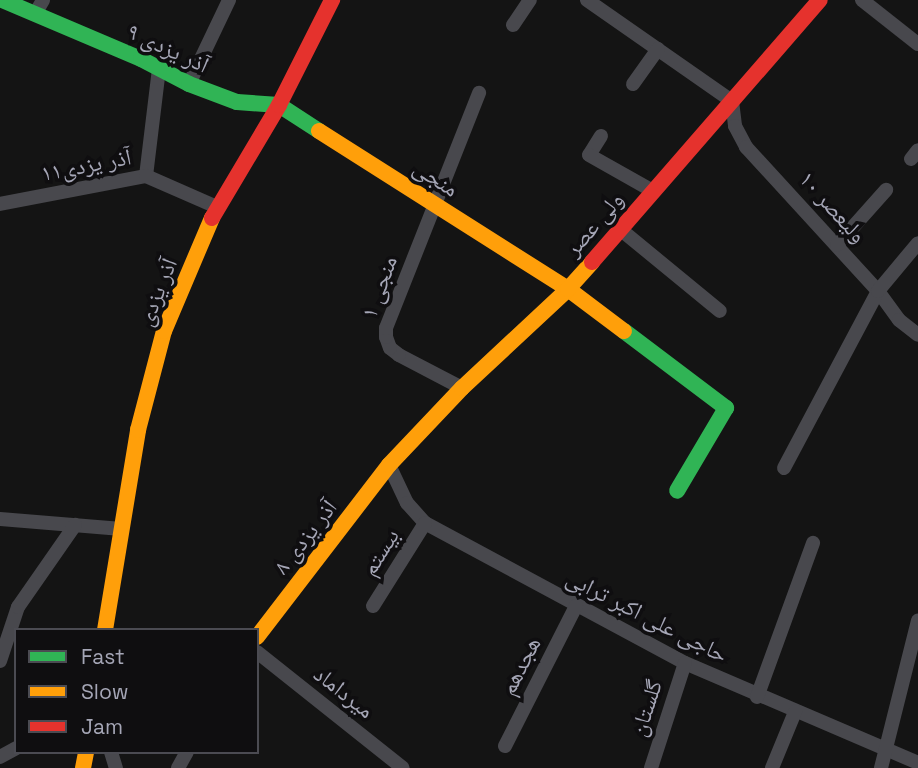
<!DOCTYPE html>
<html>
<head>
<meta charset="utf-8">
<style>
  body { margin:0 }
  #map { position:relative; width:918px; height:768px; overflow:hidden; background:#141414; font-family:"Space Grotesk","Noto Naskh Arabic",sans-serif }
  div>[style] { position:absolute }
  .street>* { height:14px; margin:-7px; padding:0 7px; transform-origin:7px; border-radius:7px; background:#48484d }
  .fast>* { height:16px; margin:-8px; padding:0 8px; transform-origin:8px; border-radius:8px; background:#30b455 }
  .slow>* { height:16px; margin:-8px; padding:0 8px; transform-origin:8px; border-radius:8px; background:#ff9f0a }
  .jam>* { height:16px; margin:-8px; padding:0 8px; transform-origin:8px; border-radius:8px; background:#e5322d }
  span { translate:-50% -50%; white-space:nowrap; text-align:center; line-height:1.15; -webkit-text-stroke:7px #0f0e10; paint-order:stroke }
  .street-label { font-size:23px; color:#a5a6b6 }
  .legend { position:absolute; left:14px; top:628px; width:245px; height:126px; box-sizing:border-box; background:#0f0e10; border:2px solid #4b4b52; margin:0; padding:9px 12px; list-style:none; font-size:21px; color:#a5a6b6 }
  .legend li { display:flex; align-items:center; gap:14px; height:35px }
  .legend b { width:35px; border:2px solid #4b4b52 }
</style>
</head>
<body>
<div id="map">
  <div class="street">
    <div style="left:587px;top:0;width:177px;rotate:34.9deg"></div>
    <div style="left:732px;top:101px;width:25px;rotate:83deg"></div>
    <div style="left:735px;top:126px;width:24px;rotate:62deg"></div>
    <div style="left:746px;top:147px;width:195px;rotate:47.5deg"></div>
    <div style="left:878px;top:291px;width:36px;rotate:54deg"></div>
    <div style="left:899px;top:320px;width:24px;rotate:38deg"></div>
    <div style="left:862px;top:0;width:71px;rotate:38.2deg"></div>
    <div style="left:35px;top:14px;width:16px;rotate:-60deg"></div>
    <div style="left:513px;top:25px;width:30px;rotate:-56deg"></div>
    <div style="left:189px;top:84px;width:93px;rotate:-64.5deg"></div>
    <div style="left:633px;top:84px;width:43px;rotate:-54.5deg"></div>
    <div style="left:601px;top:136px;width:22px;rotate:122deg"></div>
    <div style="left:589px;top:155px;width:73px;rotate:29.4deg"></div>
    <div style="left:911px;top:159px;width:11px;rotate:-52deg"></div>
    <div style="left:146px;top:176px;width:109px;rotate:-83.1deg"></div>
    <div style="left:0;top:204px;width:149px;rotate:-10.9deg"></div>
    <div style="left:146px;top:176px;width:77px;rotate:23.6deg"></div>
    <div style="left:620px;top:229px;width:129px;rotate:39.4deg"></div>
    <div style="left:837px;top:245px;width:74px;rotate:-48.3deg"></div>
    <div style="left:462px;top:388px;width:71px;rotate:-152.4deg"></div>
    <div style="left:399px;top:355px;width:11px;rotate:-142deg"></div>
    <div style="left:390px;top:348px;width:12px;rotate:-110deg"></div>
    <div style="left:386px;top:337px;width:9px;rotate:-90deg"></div>
    <div style="left:386px;top:328px;width:253px;rotate:-68.4deg"></div>
    <div style="left:389px;top:465px;width:42px;rotate:64.7deg"></div>
    <div style="left:407px;top:503px;width:27px;rotate:48deg"></div>
    <div style="left:425px;top:523px;width:295px;rotate:28.3deg"></div>
    <div style="left:685px;top:663px;width:254px;rotate:23.2deg"></div>
    <div style="left:784px;top:468px;width:200px;rotate:-62deg"></div>
    <div style="left:878px;top:291px;width:62px;rotate:-50.2deg"></div>
    <div style="left:0;top:519px;width:122px;rotate:4.7deg"></div>
    <div style="left:373px;top:606px;width:98px;rotate:-57.9deg"></div>
    <div style="left:257px;top:652px;width:186px;rotate:38.5deg"></div>
    <div style="left:0;top:661px;width:57px;rotate:-71.6deg"></div>
    <div style="left:18px;top:607px;width:100px;rotate:-55.2deg"></div>
    <div style="left:757px;top:697px;width:164px;rotate:-70deg"></div>
    <div style="left:505px;top:746px;width:157px;rotate:-63.1deg"></div>
    <div style="left:111px;top:752px;width:17px;rotate:73deg"></div>
    <div style="left:0;top:757px;width:18px;rotate:-29deg"></div>
    <div style="left:178px;top:768px;width:18px;rotate:-61deg"></div>
    <div style="left:651px;top:768px;width:110px;rotate:-72.1deg"></div>
    <div style="left:772px;top:768px;width:61px;rotate:-67.7deg"></div>
    <div style="left:881px;top:768px;width:152px;rotate:-75.9deg"></div>
  </div>
  <div class="fast">
    <div style="left:2px;top:0;width:151px;rotate:23deg"></div>
    <div style="left:141px;top:59px;width:54px;rotate:27.5deg"></div>
    <div style="left:189px;top:84px;width:51px;rotate:20.6deg"></div>
    <div style="left:237px;top:102px;width:42px;rotate:4.1deg"></div>
    <div style="left:279px;top:105px;width:48px;rotate:33deg"></div>
    <div style="left:624px;top:331px;width:128px;rotate:37deg"></div>
    <div style="left:726px;top:408px;width:96px;rotate:120.6deg"></div>
  </div>
  <div class="slow">
    <div style="left:319px;top:131px;width:295px;rotate:32.4deg"></div>
    <div style="left:568px;top:289px;width:70px;rotate:36.9deg"></div>
    <div style="left:105px;top:630px;width:203px;rotate:-80.6deg"></div>
    <div style="left:138px;top:430px;width:102px;rotate:-75.3deg"></div>
    <div style="left:164px;top:331px;width:123px;rotate:-67deg"></div>
    <div style="left:257px;top:637px;width:217px;rotate:-52.5deg"></div>
    <div style="left:389px;top:465px;width:106px;rotate:-46.5deg"></div>
    <div style="left:462px;top:388px;width:145px;rotate:-43deg"></div>
    <div style="left:568px;top:289px;width:36px;rotate:-48deg"></div>
    <div style="left:83px;top:768px;width:16px;rotate:-79deg"></div>
  </div>
  <div class="jam">
    <div style="left:212px;top:218px;width:131px;rotate:-59.3deg"></div>
    <div style="left:279px;top:105px;width:118px;rotate:-63.2deg"></div>
    <div style="left:592px;top:262px;width:347px;rotate:-49deg"></div>
  </div>
  <div class="street-label">
    <span style="left:168px;top:48px;rotate:25deg">آذر یزدی ۹</span>
    <span style="left:86px;top:165px;rotate:-11deg">آذر یزدی۱۱</span>
    <span style="left:436px;top:178px;rotate:33deg">منجی</span>
    <span style="left:833px;top:207px;rotate:48deg">۱۰ ولیعصر</span>
    <span style="left:594px;top:224px;rotate:-49deg">ولی عصر</span>
    <span style="left:379px;top:287px;rotate:-70deg">منجی ۱</span>
    <span style="left:157px;top:292px;rotate:-68deg">آذر یزدی</span>
    <span style="left:305px;top:537px;rotate:-52deg">۸ آذر یزدی</span>
    <span style="left:380px;top:552px;rotate:-58deg">بیستم</span>
    <span style="left:647px;top:616px;rotate:27deg">حاجی علی اکبر ترابی</span>
    <span style="left:520px;top:666px;rotate:-63deg">هجدهم</span>
    <span style="left:344px;top:692px;rotate:38deg">میرداماد</span>
    <span style="left:646px;top:708px;rotate:-72deg">گلستان</span>
  </div>
  <ul class="legend">
  <li><b style="height:9px;background:#30b455"></b>Fast</li>
  <li><b style="height:9px;background:#ff9f0a"></b>Slow</li>
  <li><b style="height:9px;background:#e5322d"></b>Jam</li>
  </ul>
</div>
</body>
</html>
